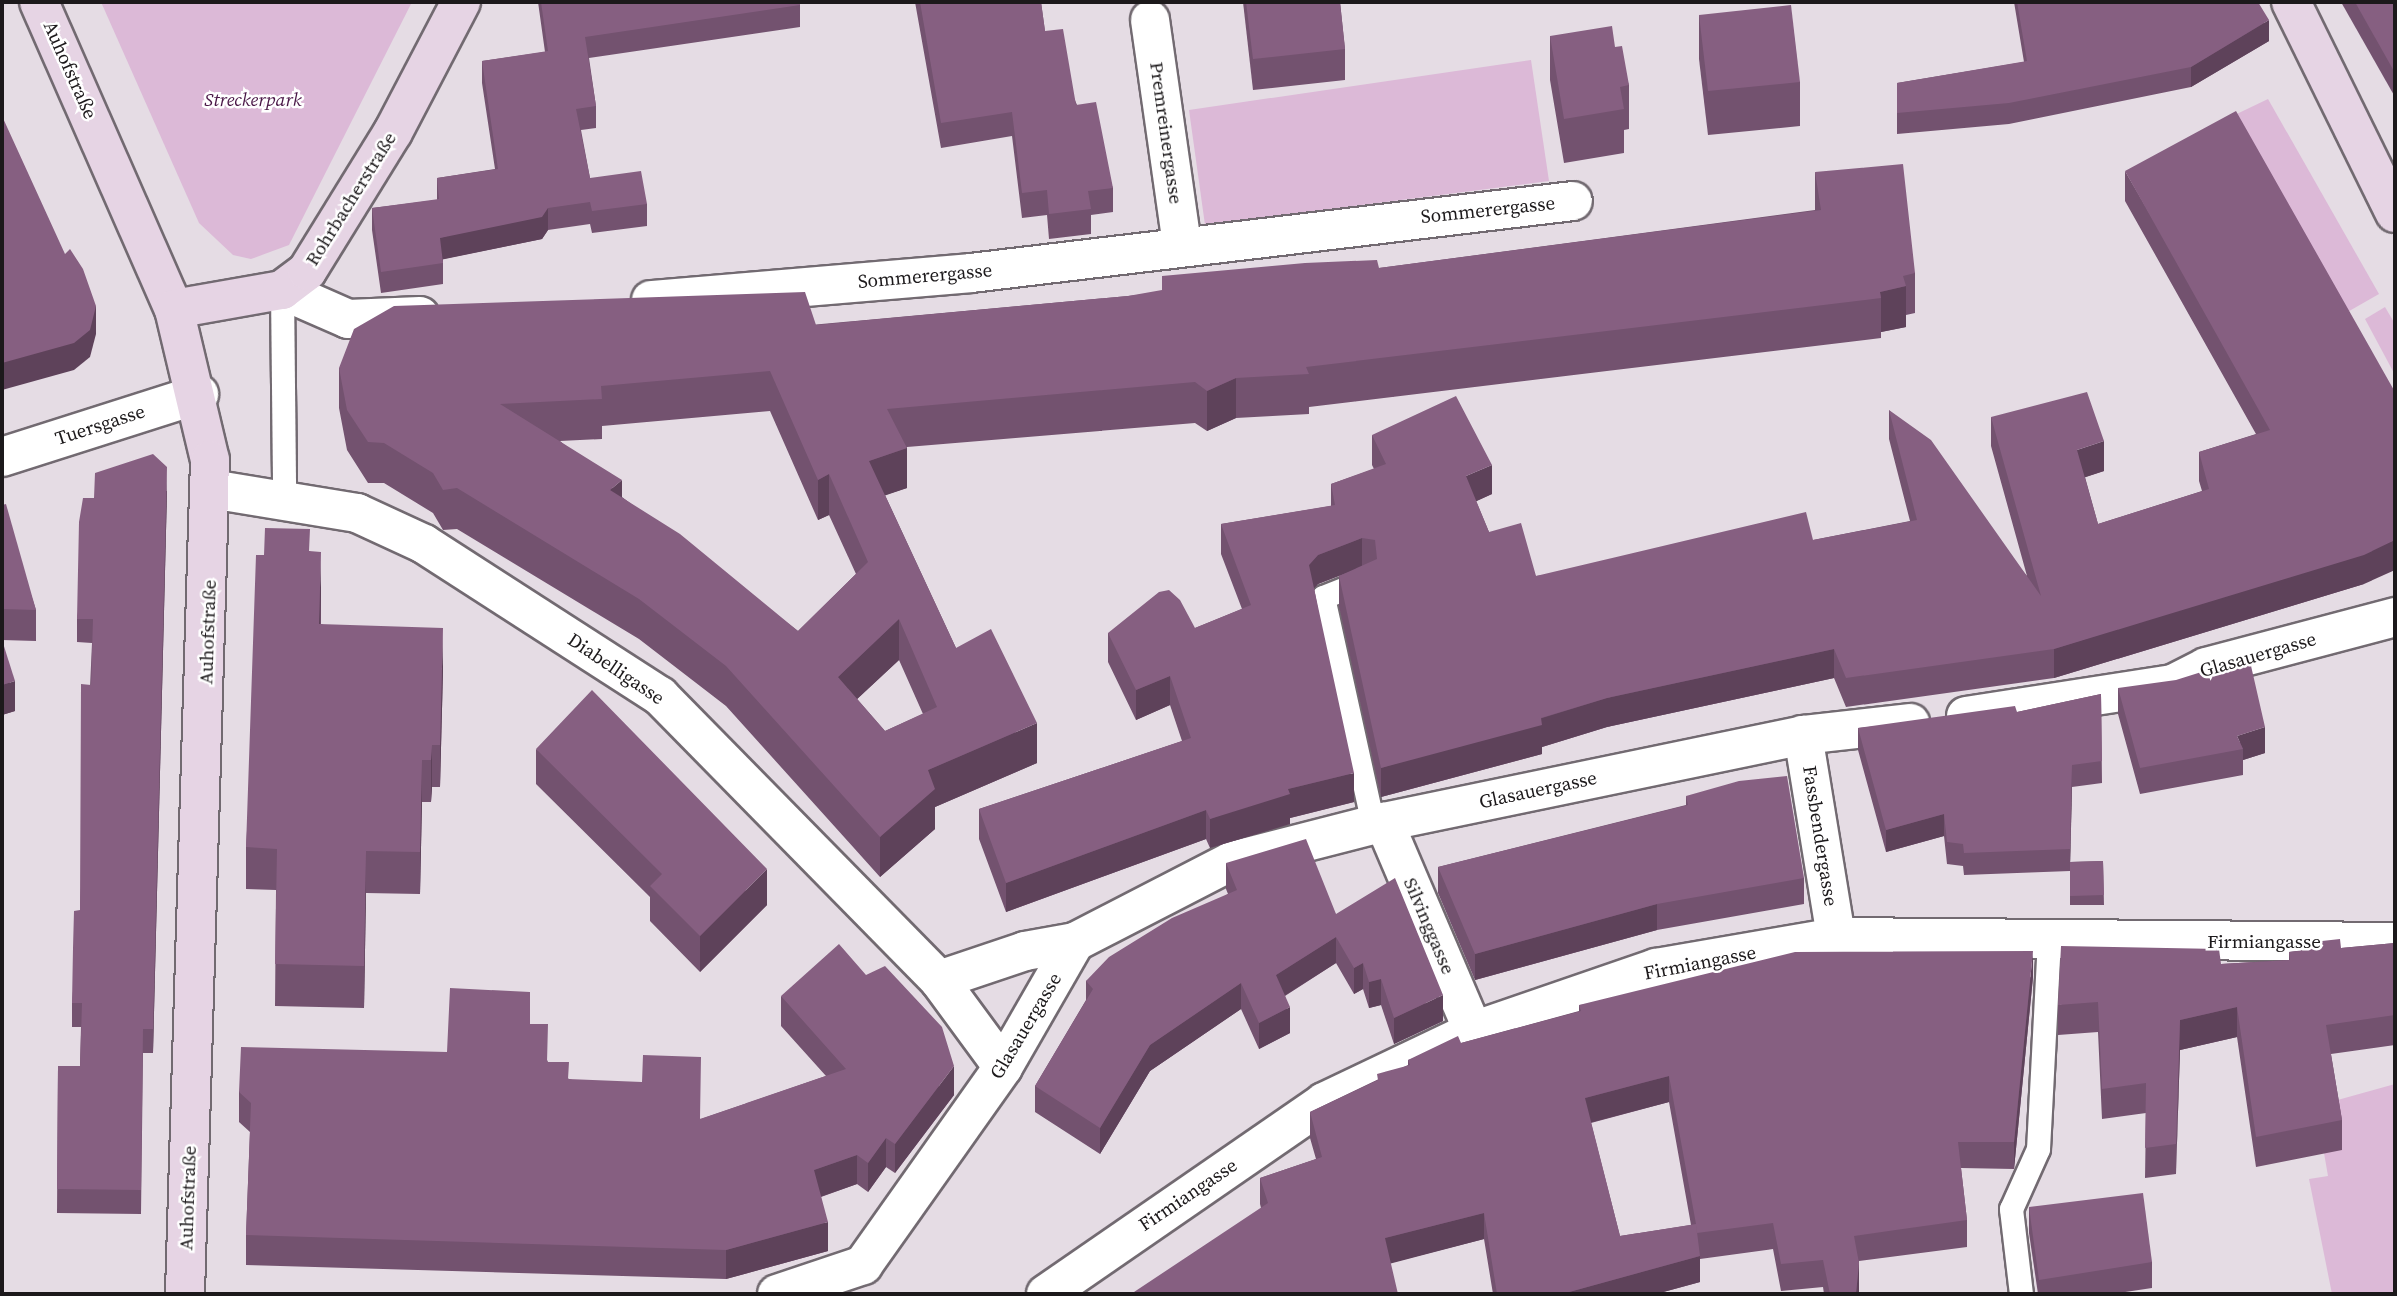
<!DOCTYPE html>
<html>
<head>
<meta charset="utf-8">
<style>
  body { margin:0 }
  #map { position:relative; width:2397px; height:1296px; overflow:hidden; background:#e5dce4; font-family:"Source Serif 4",serif }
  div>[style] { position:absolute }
  .green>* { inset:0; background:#dcb9d7 }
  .roads { filter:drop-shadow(2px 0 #726a71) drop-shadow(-2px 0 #726a71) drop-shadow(0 2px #726a71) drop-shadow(0 -2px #726a71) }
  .lane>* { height:23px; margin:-11.5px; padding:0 11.5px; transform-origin:11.5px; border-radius:11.5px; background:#fff }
  .street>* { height:38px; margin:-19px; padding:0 19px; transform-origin:19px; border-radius:19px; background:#fff }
  .secondary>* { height:38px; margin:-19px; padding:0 19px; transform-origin:19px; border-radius:19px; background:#e6d4e4 }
  .wall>* { inset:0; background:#73526f }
  .shaded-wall>* { inset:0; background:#5e425a }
  .building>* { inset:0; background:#865f81 }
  span { translate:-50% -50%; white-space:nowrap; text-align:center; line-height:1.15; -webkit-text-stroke:5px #fff; paint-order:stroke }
  .street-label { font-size:19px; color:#1c191b }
  .park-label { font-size:19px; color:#491646; font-style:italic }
  .frame { position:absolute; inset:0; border:4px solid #1c191b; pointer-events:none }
</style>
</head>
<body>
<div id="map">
  <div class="green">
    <div style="clip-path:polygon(101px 2px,412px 2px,289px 245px,251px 259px,233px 255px,199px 223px)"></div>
    <div style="clip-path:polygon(1531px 60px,1549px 181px,1205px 225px,1189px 110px)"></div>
    <div style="clip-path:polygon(2268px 99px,2379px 294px,2337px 318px,2197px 133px)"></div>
    <div style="clip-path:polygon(2385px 307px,2395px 324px,2395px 375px,2365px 319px)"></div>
    <div style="clip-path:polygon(2395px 1084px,2395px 1294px,2332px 1294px,2309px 1179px,2328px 1176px,2324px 1153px,2334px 1101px)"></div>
  </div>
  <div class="roads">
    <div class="lane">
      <div style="left:282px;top:290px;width:207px;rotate:89.4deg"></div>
      <div style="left:1366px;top:580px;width:46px;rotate:158.4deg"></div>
      <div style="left:1323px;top:597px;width:233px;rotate:77.6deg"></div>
      <div style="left:2021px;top:1294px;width:86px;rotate:-96.7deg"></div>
      <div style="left:2011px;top:1209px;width:66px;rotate:-65.8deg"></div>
      <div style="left:2038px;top:1149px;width:209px;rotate:-87deg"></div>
    </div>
    <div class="street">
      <div style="left:1150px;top:20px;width:228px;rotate:81.9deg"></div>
      <div style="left:282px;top:290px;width:72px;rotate:23.7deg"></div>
      <div style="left:348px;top:319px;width:72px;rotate:-2.4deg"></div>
      <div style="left:651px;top:300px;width:321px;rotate:-4.8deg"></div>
      <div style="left:971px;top:273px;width:606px;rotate:-6.82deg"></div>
      <div style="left:2px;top:457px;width:207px;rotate:-17.7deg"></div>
      <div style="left:211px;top:489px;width:148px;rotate:9.3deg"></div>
      <div style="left:357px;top:513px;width:74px;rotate:24.8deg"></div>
      <div style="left:424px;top:544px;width:281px;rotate:32.8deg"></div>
      <div style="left:660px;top:696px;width:398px;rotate:45.5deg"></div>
      <div style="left:939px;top:980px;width:108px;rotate:53.7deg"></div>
      <div style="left:1966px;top:716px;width:209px;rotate:-8.8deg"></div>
      <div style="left:2173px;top:684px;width:37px;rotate:-27deg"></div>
      <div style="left:2206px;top:667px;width:196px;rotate:-14.8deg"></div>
      <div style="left:1803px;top:735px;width:205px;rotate:80.7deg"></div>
      <div style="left:1384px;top:822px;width:227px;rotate:66.9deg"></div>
      <div style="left:939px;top:980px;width:91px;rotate:-18.6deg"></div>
      <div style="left:1025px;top:951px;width:51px;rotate:-10.2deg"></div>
      <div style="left:777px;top:1294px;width:91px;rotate:-18.6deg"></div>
      <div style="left:863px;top:1265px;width:242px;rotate:-54.7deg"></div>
      <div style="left:1003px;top:1067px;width:144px;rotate:-60.1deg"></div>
      <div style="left:1075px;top:942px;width:177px;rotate:-27.3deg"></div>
      <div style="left:1232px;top:861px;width:157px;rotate:-14.4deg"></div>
      <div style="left:1384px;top:822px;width:428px;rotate:-11.7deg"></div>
      <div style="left:1803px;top:735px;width:108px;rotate:-6.4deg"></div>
      <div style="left:1046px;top:1294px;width:338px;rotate:-34.6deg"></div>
      <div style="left:1324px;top:1102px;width:165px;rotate:-25.5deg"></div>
      <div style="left:1473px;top:1031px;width:194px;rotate:-19deg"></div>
      <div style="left:1656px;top:968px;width:183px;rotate:-9.8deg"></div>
      <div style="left:1836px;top:937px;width:559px;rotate:0.51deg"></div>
    </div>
    <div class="secondary">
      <div style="left:39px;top:2px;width:335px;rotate:66.3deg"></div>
      <div style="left:174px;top:309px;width:155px;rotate:76.6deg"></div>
      <div style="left:210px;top:460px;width:834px;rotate:91.72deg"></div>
      <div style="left:2291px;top:2px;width:235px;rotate:63.8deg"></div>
      <div style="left:174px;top:309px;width:110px;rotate:-10deg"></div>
      <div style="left:282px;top:290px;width:31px;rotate:-37deg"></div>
      <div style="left:307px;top:271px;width:163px;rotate:-58.3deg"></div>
      <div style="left:393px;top:132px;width:147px;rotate:-62.4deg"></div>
    </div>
  </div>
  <div class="wall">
    <div style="clip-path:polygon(538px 2px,800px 2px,800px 27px,589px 58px,596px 106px,596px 128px,581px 130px,590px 178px,647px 204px,647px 226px,592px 233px,590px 224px,548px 230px,542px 239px,443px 259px,443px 284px,381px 293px,372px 230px,372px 208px,437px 200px,437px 178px,495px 169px,482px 83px,482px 61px,545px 52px)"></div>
    <div style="clip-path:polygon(915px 2px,1041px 2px,1045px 31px,1113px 188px,1113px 212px,1091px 215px,1091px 234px,1049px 239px,1047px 215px,1022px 218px,1012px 136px,941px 148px)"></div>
    <div style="clip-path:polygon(1243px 2px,1340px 2px,1345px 49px,1345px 80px,1253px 90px)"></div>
    <div style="clip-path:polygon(2014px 2px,2258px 2px,2269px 41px,2191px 87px,2009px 124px,1897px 134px,1897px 83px,2024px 62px)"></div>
    <div style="clip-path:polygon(2341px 2px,2395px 2px,2395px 97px)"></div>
    <div style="clip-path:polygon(1699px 15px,1800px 82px,1800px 126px,1708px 135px,1699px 59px)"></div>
    <div style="clip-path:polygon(1550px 36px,1615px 47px,1629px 85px,1629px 129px,1624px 130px,1624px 153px,1564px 163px,1550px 80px)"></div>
    <div style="clip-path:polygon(2125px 171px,2364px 584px,2054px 678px,1846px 707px,1834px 678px,1607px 727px,1542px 747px,1542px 754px,1381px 797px,1339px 606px,1339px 576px,1351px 571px,1318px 584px,1314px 588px,1354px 802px,1290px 818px,1290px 824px,1210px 848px,1206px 839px,1006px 912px,979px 839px,979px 809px,1182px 741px,1170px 705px,1136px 720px,1108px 662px,1108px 633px,1195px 628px,1242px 609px,1221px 554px,1221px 524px,1331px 506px,1331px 484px,1374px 469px,1372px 465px,1372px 435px,1492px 494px,1476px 501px,1489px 532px,1536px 576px,1813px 540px,1910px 521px,1889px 439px,1889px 410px,2027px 576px,1991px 446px,1991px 417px,2104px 471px,2085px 477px,2098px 524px,2202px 491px,2199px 481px,2199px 452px,2256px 434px,2125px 201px)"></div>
    <div style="clip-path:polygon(evenodd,1815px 172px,1915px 273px,1915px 313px,1906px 315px,1906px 327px,1881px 332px,1881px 338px,1309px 407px,1309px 414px,1236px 418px,1207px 431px,1195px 423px,907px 447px,907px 488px,885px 495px,956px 648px,1037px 763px,935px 807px,935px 829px,880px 877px,726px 706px,639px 639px,457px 529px,443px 530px,433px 513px,384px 483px,368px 483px,347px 450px,339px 408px,339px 368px,1128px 296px,1379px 268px,1815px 210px,1815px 172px,770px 411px,818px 520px,829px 515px,856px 574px,798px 631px,622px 497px,560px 441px,602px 439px,602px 426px,770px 411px,1815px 172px,899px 660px,923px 714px,885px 731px,857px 699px,899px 660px)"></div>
    <div style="clip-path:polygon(167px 491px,153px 1053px,143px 1053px,141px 1214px,57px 1213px,58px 1066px,80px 1066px,81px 1027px,72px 1027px,72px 1003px,80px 910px,92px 643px,77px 642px,77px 619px,94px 498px)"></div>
    <div style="clip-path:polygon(2px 505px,36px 610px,36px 641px,2px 640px,15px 711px,2px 715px)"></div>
    <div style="clip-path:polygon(310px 551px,321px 594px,321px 624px,443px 670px,440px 787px,432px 787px,431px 802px,422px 802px,420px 894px,366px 893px,364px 1008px,275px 1006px,276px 890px,246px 889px,246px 847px,264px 555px)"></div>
    <div style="clip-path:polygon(2118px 688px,2265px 753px,2243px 760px,2243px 775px,2140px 794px,2118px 714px)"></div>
    <div style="clip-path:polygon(2101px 694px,2102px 783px,2072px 787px,2070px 862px,2103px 861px,2104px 905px,2070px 905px,2070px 871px,1964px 875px,1963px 866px,1947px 864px,1944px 836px,1886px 852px,1858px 750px,1858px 728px,2017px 712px)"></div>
    <div style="clip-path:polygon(536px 749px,767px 905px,700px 972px,650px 921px,650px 897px,536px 784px)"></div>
    <div style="clip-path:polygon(1686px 796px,1804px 878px,1804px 904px,1657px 930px,1475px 980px,1438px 893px,1438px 867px,1686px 805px)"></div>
    <div style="clip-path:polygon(1226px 863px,1336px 914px,1443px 1021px,1394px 1044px,1381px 1005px,1369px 1008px,1363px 989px,1354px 994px,1336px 963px,1285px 996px,1290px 1033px,1259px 1049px,1241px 1009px,1150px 1071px,1100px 1154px,1035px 1112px,1035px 1086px,1086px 1000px,1086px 981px,1228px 894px,1226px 889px)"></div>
    <div style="clip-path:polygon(2304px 943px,2341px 948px,2395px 943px,2395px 1045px,2331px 1054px,2342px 1120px,2342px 1150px,2256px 1167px,2237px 1037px,2180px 1050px,2176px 1174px,2145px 1178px,2146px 1113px,2102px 1119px,2098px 1032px,2058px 1035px,2058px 1005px,2221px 964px,2289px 960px,2289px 952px,2304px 950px)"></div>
    <div style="clip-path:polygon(evenodd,2033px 977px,2014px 1169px,1961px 1168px,1967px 1220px,1967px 1247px,1859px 1261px,1859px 1294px,1824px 1294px,1823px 1287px,1781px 1291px,1773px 1249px,1700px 1259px,1700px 1282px,1656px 1294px,1493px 1294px,1484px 1239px,1390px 1263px,1261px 1208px,1260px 1204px,1260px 1178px,1316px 1159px,1310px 1138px,1310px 1112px,1408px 1065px,1408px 1060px,1461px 1043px,1579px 1011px,1579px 1005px,2033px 977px,1669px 1102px,1691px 1225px,1620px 1236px,1591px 1123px,1669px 1102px)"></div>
    <div style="clip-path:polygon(781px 996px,954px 1095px,895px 1173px,886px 1167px,868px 1192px,857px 1184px,821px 1197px,828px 1251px,726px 1279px,246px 1265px,246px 1235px,250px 1132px,239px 1122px,239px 1092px,447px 1052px,530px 1024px,548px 1062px,569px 1079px,701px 1119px,826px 1076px,781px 1026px)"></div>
    <div style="clip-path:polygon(2029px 1207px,2152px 1262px,2152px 1288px,2112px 1294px,2038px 1294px,2029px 1233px)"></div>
  </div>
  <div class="shaded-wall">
    <div style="clip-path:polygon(2269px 20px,2269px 41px,2191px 87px,2191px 67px)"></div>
    <div style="clip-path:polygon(548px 208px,548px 230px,542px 239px,440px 260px,440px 238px)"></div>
    <div style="clip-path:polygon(1906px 286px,1906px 327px,1881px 332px,1881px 298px,1880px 292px)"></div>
    <div style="clip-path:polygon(96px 306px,96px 334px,90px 357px,74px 370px,2px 390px,2px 363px)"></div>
    <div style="clip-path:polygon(1236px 378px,1236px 418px,1207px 431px,1207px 391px)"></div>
    <div style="clip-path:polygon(2104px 441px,2104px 471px,2077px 480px,2077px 450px)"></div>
    <div style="clip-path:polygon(907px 448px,907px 488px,869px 501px,869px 461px)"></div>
    <div style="clip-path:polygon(1492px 465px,1492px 494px,1466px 506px,1466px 476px)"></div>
    <div style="clip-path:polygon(167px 467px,167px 491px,153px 1053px,153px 1029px)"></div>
    <div style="clip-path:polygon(829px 474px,829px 515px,818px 520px,818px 480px)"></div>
    <div style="clip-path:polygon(622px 480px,622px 520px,610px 490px)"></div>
    <div style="clip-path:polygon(1362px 538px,1362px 567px,1318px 584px,1309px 594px,1309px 565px,1318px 555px)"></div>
    <div style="clip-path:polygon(2395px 540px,2395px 570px,2364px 584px,2054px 678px,2054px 649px)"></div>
    <div style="clip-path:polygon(321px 552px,321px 594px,319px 665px,319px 624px)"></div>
    <div style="clip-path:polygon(899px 619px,899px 660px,838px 717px,838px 677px)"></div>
    <div style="clip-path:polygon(443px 628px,443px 670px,440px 787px,440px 745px)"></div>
    <div style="clip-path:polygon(1834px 649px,1834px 678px,1607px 727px,1542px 747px,1542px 754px,1381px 797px,1381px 768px,1607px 698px)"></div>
    <div style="clip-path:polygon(1170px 676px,1170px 705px,1136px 720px,1136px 690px)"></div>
    <div style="clip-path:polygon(15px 681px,15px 711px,2px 715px,2px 685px)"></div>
    <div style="clip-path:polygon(1037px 723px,1037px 763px,935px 807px,935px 829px,880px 877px,880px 837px,928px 770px)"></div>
    <div style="clip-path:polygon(2265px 727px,2265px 753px,2243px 760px,2243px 749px,2237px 736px)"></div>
    <div style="clip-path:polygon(432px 745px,432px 787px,431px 802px,431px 760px)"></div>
    <div style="clip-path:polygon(422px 760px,422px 802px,420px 894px,420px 852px)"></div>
    <div style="clip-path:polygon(2072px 765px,2072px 787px,2070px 871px,2070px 849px)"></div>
    <div style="clip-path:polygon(1354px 773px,1354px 802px,1290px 818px,1290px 824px,1210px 848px,1210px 819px,1288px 789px)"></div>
    <div style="clip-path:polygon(1206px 810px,1206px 839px,1006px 912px,1006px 883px)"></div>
    <div style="clip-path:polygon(1944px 814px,1944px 836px,1886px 852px,1886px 830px)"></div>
    <div style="clip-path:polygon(366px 851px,366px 893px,364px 1008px,364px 966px)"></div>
    <div style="clip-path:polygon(767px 869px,767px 905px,700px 972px,700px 936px)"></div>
    <div style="clip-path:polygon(1657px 904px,1657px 930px,1475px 980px,1475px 954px)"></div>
    <div style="clip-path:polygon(1336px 937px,1336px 963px,1276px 1001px,1276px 975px)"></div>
    <div style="clip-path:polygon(2033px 951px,2033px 977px,2014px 1169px,2014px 1142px)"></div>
    <div style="clip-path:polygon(1363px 963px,1363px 989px,1354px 994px,1354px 968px)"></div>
    <div style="clip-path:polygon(1381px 979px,1381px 1005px,1369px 1008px,1369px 982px)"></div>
    <div style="clip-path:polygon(1241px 983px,1241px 1009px,1150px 1071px,1100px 1154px,1100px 1128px,1150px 1045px)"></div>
    <div style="clip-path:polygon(1443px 995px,1443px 1021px,1394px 1044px,1394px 1018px)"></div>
    <div style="clip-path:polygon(1290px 1007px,1290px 1033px,1259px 1049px,1259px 1023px)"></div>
    <div style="clip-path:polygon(2237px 1007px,2237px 1037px,2180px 1050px,2176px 1174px,2180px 1020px)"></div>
    <div style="clip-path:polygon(954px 1066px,954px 1095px,895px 1173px,895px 1144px)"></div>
    <div style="clip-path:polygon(1669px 1076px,1669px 1102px,1585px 1124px,1585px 1098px)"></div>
    <div style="clip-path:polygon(886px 1138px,886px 1167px,868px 1192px,868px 1163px)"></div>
    <div style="clip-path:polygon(857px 1155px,857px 1184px,814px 1199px,814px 1170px)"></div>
    <div style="clip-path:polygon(1484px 1213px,1484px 1239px,1385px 1265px,1385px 1238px)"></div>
    <div style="clip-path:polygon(828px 1222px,828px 1251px,726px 1279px,726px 1250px)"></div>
    <div style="clip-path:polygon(1700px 1256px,1700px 1282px,1656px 1294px,1562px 1294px)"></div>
    <div style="clip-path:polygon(1859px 1263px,1859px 1294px,1856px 1294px)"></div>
  </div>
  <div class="building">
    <div style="clip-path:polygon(541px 2px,800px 2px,800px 5px,585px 37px,596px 106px,576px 109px,590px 178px,641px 171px,647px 204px,592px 211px,590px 202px,548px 208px,542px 217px,440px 238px,443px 263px,381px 272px,372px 208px,439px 199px,437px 178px,498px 169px,482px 61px,548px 51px)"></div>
    <div style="clip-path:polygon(920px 2px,1041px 2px,1045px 31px,1063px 29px,1076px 105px,1096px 102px,1113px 188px,1088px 191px,1091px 209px,1049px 214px,1047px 190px,1022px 193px,1012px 112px,941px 123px)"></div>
    <div style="clip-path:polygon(1246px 2px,1340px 2px,1345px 49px,1253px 59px)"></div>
    <div style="clip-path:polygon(2017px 2px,2258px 2px,2269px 20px,2191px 67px,2009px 103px,1897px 113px,1897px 83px,2027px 61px)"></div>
    <div style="clip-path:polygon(2355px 2px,2395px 2px,2395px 73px)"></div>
    <div style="clip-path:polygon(1791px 5px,1800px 82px,1708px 91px,1699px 15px)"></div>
    <div style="clip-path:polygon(1612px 26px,1615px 47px,1622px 46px,1629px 85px,1620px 87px,1624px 109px,1564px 119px,1550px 36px)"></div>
    <div style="clip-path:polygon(2236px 111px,2395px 392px,2395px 540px,2364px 555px,2054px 649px,1846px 678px,1834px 649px,1607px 698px,1541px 718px,1542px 725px,1381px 768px,1339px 576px,1377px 559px,1375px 540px,1362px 538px,1318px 555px,1309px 565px,1354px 773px,1288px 789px,1290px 794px,1210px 819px,1206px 810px,1006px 883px,979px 809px,1191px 738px,1170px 676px,1136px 690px,1108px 633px,1159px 592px,1169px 590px,1180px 600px,1195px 628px,1251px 605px,1221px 524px,1335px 505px,1331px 484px,1386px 464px,1372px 435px,1456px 396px,1492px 465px,1466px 476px,1489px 532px,1521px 523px,1536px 576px,1806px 512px,1813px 540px,1917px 520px,1889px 410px,1931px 440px,2041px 596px,1991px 417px,2087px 392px,2104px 441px,2077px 450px,2098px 524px,2209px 489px,2199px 452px,2270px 430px,2125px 171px)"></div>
    <div style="clip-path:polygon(2px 116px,65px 254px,70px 249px,83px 269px,96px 306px,90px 330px,74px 343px,2px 363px)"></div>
    <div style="clip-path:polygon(evenodd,1903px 164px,1915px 273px,1903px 276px,1906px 286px,1880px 292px,1881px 298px,1306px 367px,1309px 374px,1236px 378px,1207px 391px,1195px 382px,887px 409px,907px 448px,869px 461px,956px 648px,991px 629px,1037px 723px,928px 770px,935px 789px,880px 837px,726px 666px,639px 599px,457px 488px,443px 490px,433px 473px,384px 443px,368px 442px,347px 410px,339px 368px,354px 329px,394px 306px,805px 292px,816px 325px,1128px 296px,1162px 290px,1162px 276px,1305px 263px,1377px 260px,1379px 268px,1821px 210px,1815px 172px,1903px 164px,770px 371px,818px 480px,829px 474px,868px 562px,798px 631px,680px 534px,610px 490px,622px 480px,500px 404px,602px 399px,601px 386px,770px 371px,1903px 164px,899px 619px,937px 707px,885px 731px,838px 677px,899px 619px)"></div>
    <div style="clip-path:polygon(153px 454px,167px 467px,153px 1029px,143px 1029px,141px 1190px,57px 1189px,58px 1066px,80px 1066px,82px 1003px,72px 1003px,73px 948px,74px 911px,80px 910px,81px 684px,91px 685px,93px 619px,77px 619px,79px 522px,83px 498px,94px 498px,95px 473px)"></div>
    <div style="clip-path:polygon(6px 504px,36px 610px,2px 609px,2px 505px)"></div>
    <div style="clip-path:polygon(265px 528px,310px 529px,309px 551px,321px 552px,319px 624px,443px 628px,440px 745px,432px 745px,431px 760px,422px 760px,420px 852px,366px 851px,364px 966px,275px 964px,277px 849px,246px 847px,256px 555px,264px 555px)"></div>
    <div style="clip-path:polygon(2px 640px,15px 681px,2px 685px)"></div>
    <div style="clip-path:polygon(2249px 657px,2265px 727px,2237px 736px,2243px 749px,2140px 768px,2118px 688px,2176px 680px)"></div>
    <div style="clip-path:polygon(592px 690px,767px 869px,700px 936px,650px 886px,662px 874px,536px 749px)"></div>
    <div style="clip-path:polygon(2101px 694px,2102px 761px,2072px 765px,2070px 849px,1964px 853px,1963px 844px,1947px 842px,1944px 814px,1886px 830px,1858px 728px,2015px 706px,2017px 712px)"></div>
    <div style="clip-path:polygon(1787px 776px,1804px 878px,1657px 904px,1475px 954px,1438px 867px,1688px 805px,1686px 796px,1739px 781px)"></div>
    <div style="clip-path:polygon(1306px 839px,1336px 914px,1395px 878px,1443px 995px,1394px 1018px,1381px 979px,1369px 982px,1363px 963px,1354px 968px,1336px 937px,1276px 975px,1290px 1007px,1259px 1023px,1241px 983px,1150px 1045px,1100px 1128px,1035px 1086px,1093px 989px,1086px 981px,1109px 957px,1172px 918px,1237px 890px,1226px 863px)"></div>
    <div style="clip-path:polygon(2103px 861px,2104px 895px,2070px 896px,2070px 862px)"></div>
    <div style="clip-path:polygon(2340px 939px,2341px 948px,2395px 943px,2395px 1015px,2326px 1025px,2342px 1120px,2256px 1137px,2237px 1007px,2180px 1020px,2176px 1144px,2145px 1148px,2146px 1083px,2102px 1089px,2098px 1002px,2058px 1005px,2061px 946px,2219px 949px,2221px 964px,2290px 960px,2289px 952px,2305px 950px,2304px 943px)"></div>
    <div style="clip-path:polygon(839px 944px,866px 975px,885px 966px,942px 1027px,954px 1066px,895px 1144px,886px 1138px,868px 1163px,857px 1155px,814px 1170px,828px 1222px,726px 1250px,246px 1235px,251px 1103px,239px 1092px,241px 1047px,447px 1052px,450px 988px,530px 992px,530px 1024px,548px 1024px,547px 1062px,569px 1062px,568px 1079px,642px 1082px,643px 1055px,701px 1057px,700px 1119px,846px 1069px,781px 996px)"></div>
    <div style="clip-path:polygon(evenodd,2033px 951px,2014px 1142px,1958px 1142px,1967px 1220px,1854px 1236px,1859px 1263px,1856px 1294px,1830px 1294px,1823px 1260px,1781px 1264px,1773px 1223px,1697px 1233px,1696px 1224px,1700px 1256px,1562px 1294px,1497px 1294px,1484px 1213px,1385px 1238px,1398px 1294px,1131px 1294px,1268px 1203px,1260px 1178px,1322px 1157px,1310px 1112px,1378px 1080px,1377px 1074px,1410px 1065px,1408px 1060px,1458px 1036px,1461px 1043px,1581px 1011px,1579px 1005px,1795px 952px,2033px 951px,1669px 1076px,1696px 1224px,1620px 1236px,1585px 1098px,1669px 1076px)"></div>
    <div style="clip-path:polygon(2143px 1193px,2152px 1262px,2039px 1280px,2029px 1207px)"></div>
  </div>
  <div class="street-label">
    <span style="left:70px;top:70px;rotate:66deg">Auhofstraße</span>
    <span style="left:1166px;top:133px;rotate:82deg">Premreinergasse</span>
    <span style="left:351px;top:199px;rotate:-58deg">Rohrbacherstraße</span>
    <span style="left:1488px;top:210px;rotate:-6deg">Sommerergasse</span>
    <span style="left:925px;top:276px;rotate:-5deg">Sommerergasse</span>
    <span style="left:100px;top:425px;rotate:-18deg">Tuersgasse</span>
    <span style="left:208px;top:632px;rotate:-88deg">Auhofstraße</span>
    <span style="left:2258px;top:655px;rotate:-16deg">Glasauergasse</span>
    <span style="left:616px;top:669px;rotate:34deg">Diabelligasse</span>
    <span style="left:1538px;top:790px;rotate:-12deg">Glasauergasse</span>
    <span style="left:1820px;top:836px;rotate:81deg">Fassbendergasse</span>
    <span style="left:1429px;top:926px;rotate:67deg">Silvinggasse</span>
    <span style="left:2264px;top:942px">Firmiangasse</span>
    <span style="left:1700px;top:963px;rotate:-11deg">Firmiangasse</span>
    <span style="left:1026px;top:1026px;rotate:-59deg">Glasauergasse</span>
    <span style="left:1188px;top:1195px;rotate:-34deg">Firmiangasse</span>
    <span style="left:188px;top:1198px;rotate:-88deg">Auhofstraße</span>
  </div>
  <div class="park-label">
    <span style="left:253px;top:100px">Streckerpark</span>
  </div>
  <div class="frame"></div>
</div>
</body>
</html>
